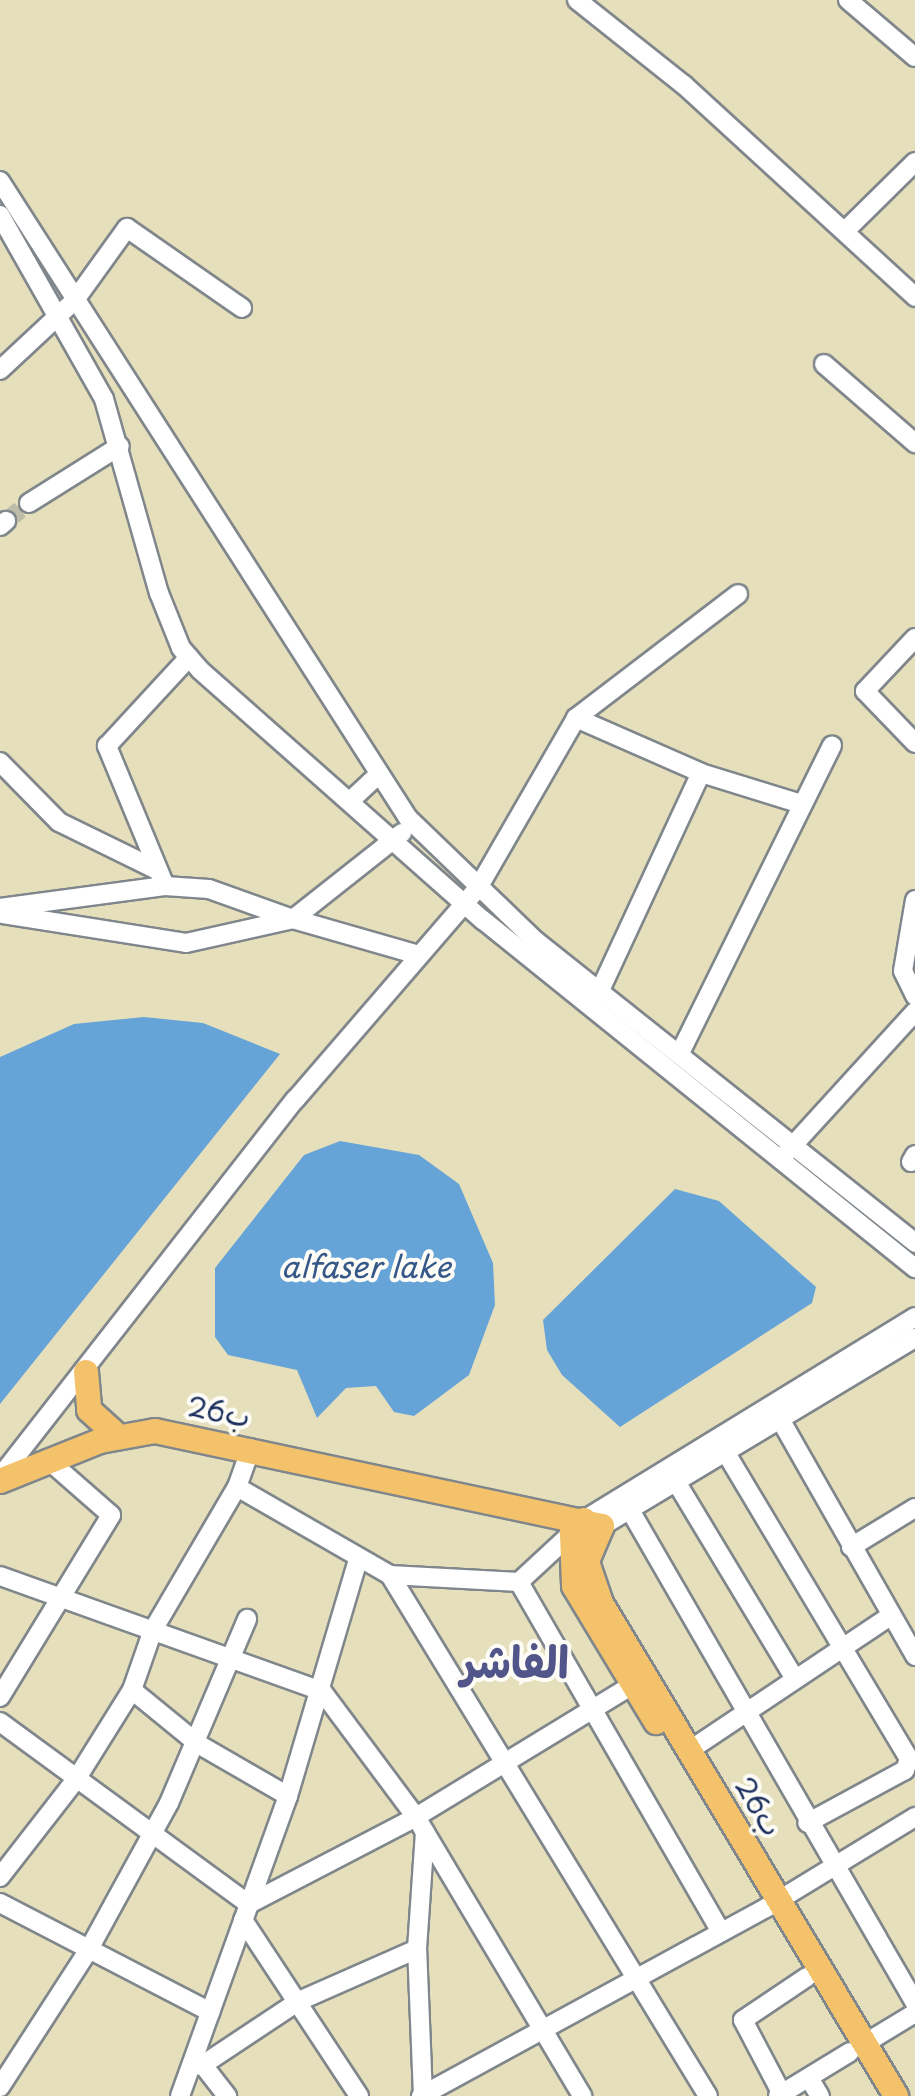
<!DOCTYPE html>
<html>
<head>
<meta charset="utf-8">
<style>
  body { margin:0 }
  #map { position:relative; width:915px; height:2096px; overflow:hidden; background:#e6dfbb; font-family:"Playpen Sans","Playpen Sans Arabic",sans-serif }
  div>[style] { position:absolute }
  .water>* { inset:0; background:#66a4d8 }
  .minor-tunnel>* { height:18px; margin-top:-9px; transform-origin:0; background:repeating-linear-gradient(90deg,#bdbca8 0 18px,transparent 0 27px) }
  .roads { filter:drop-shadow(2px 0 #80878c) drop-shadow(-2px 0 #80878c) drop-shadow(0 2px #80878c) drop-shadow(0 -2px #80878c) }
  .minor>* { height:18px; margin:-9px; padding:0 9px; transform-origin:9px; border-radius:9px; background:#fff }
  .highway>* { height:24px; margin:-12px; padding:0 12px; transform-origin:12px; border-radius:12px; background:#f4c26a }
  span { translate:-50% -50%; white-space:nowrap; text-align:center; line-height:1.15; -webkit-text-stroke:8px #fdfcf7; paint-order:stroke }
  .street-label { font-size:28px; color:#1b2f5e }
  .water-label { font-size:30px; color:#355889; font-style:italic }
  .town-label { font-size:44px; color:#525589; font-weight:700 }
</style>
</head>
<body>
<div id="map">
  <div class="water">
    <div style="clip-path:polygon(144px 1017px,203px 1023px,280px 1054px,0 1404px,0 1057px,74px 1024px)"></div>
    <div style="clip-path:polygon(340px 1141px,419px 1155px,459px 1184px,493px 1263px,495px 1305px,469px 1375px,414px 1416px,394px 1412px,376px 1386px,346px 1388px,317px 1418px,297px 1370px,228px 1355px,215px 1337px,215px 1268px,304px 1155px)"></div>
    <div style="clip-path:polygon(675px 1189px,719px 1201px,816px 1287px,812px 1303px,620px 1427px,562px 1375px,547px 1350px,543px 1320px)"></div>
  </div>
  <div class="minor-tunnel">
    <div style="left:6px;top:521px;width:29px;rotate:-38deg"></div>
  </div>
  <div class="roads">
    <div class="minor">
      <div style="left:577px;top:0;width:137px;rotate:38.5deg"></div>
      <div style="left:684px;top:85px;width:314px;rotate:42.5deg"></div>
      <div style="left:848px;top:0;width:88px;rotate:40.4deg"></div>
      <div style="left:0;top:181px;width:756px;rotate:57.36deg"></div>
      <div style="left:408px;top:818px;width:178px;rotate:43.9deg"></div>
      <div style="left:536px;top:941px;width:485px;rotate:38.5deg"></div>
      <div style="left:0;top:215px;width:211px;rotate:60.5deg"></div>
      <div style="left:104px;top:399px;width:202px;rotate:74.2deg"></div>
      <div style="left:159px;top:593px;width:59px;rotate:68.2deg"></div>
      <div style="left:181px;top:648px;width:29px;rotate:49deg"></div>
      <div style="left:200px;top:670px;width:378px;rotate:41.5deg"></div>
      <div style="left:483px;top:920px;width:555px;rotate:38.85deg"></div>
      <div style="left:846px;top:230px;width:97px;rotate:-44.6deg"></div>
      <div style="left:824px;top:364px;width:121px;rotate:41deg"></div>
      <div style="left:0;top:370px;width:103px;rotate:-43deg"></div>
      <div style="left:75px;top:300px;width:89px;rotate:-54.2deg"></div>
      <div style="left:127px;top:228px;width:140px;rotate:34.8deg"></div>
      <div style="left:29px;top:503px;width:107px;rotate:-32.1deg"></div>
      <div style="left:0;top:526px;width:8px;rotate:-40deg"></div>
      <div style="left:915px;top:638px;width:73px;rotate:133.3deg"></div>
      <div style="left:865px;top:691px;width:72px;rotate:46.1deg"></div>
      <div style="left:576px;top:718px;width:137px;rotate:23.7deg"></div>
      <div style="left:701px;top:773px;width:102px;rotate:17.2deg"></div>
      <div style="left:0;top:762px;width:84px;rotate:45.5deg"></div>
      <div style="left:59px;top:822px;width:109px;rotate:26.1deg"></div>
      <div style="left:350px;top:801px;width:40px;rotate:-43deg"></div>
      <div style="left:165px;top:886px;width:152px;rotate:-112.5deg"></div>
      <div style="left:107px;top:746px;width:121px;rotate:-47.3deg"></div>
      <div style="left:915px;top:900px;width:72px;rotate:99.6deg"></div>
      <div style="left:903px;top:971px;width:28px;rotate:64deg"></div>
      <div style="left:0;top:908px;width:166px;rotate:-7.6deg"></div>
      <div style="left:165px;top:886px;width:44px;rotate:3.9deg"></div>
      <div style="left:209px;top:889px;width:89px;rotate:19.7deg"></div>
      <div style="left:293px;top:919px;width:139px;rotate:-38.3deg"></div>
      <div style="left:3px;top:914px;width:185px;rotate:9deg"></div>
      <div style="left:186px;top:943px;width:110px;rotate:-12.6deg"></div>
      <div style="left:293px;top:919px;width:127px;rotate:16deg"></div>
      <div style="left:596px;top:999px;width:249px;rotate:-65.1deg"></div>
      <div style="left:680px;top:1053px;width:343px;rotate:-63.7deg"></div>
      <div style="left:787px;top:1152px;width:190px;rotate:-47.6deg"></div>
      <div style="left:911px;top:1162px;width:8px;rotate:-60deg"></div>
      <div style="left:776px;top:1412px;width:281px;rotate:60.3deg"></div>
      <div style="left:726px;top:1453px;width:357px;rotate:59.1deg"></div>
      <div style="left:909px;top:1759px;width:12px;rotate:110deg"></div>
      <div style="left:905px;top:1770px;width:111px;rotate:151.6deg"></div>
      <div style="left:672px;top:1475px;width:238px;rotate:58.9deg"></div>
      <div style="left:0;top:1477px;width:479px;rotate:-52deg"></div>
      <div style="left:295px;top:1100px;width:280px;rotate:-49.2deg"></div>
      <div style="left:478px;top:888px;width:196px;rotate:-60deg"></div>
      <div style="left:576px;top:718px;width:204px;rotate:-37.4deg"></div>
      <div style="left:237px;top:1487px;width:177px;rotate:29.9deg"></div>
      <div style="left:390px;top:1575px;width:610px;rotate:58.6deg"></div>
      <div style="left:630px;top:1510px;width:569px;rotate:59.97deg"></div>
      <div style="left:584px;top:1520px;width:388px;rotate:-31.5deg"></div>
      <div style="left:602px;top:1526px;width:365px;rotate:-31deg"></div>
      <div style="left:851px;top:1547px;width:75px;rotate:-31.4deg"></div>
      <div style="left:390px;top:1575px;width:129px;rotate:3.1deg"></div>
      <div style="left:519px;top:1582px;width:72px;rotate:-42.8deg"></div>
      <div style="left:0;top:1576px;width:342px;rotate:19.7deg"></div>
      <div style="left:322px;top:1691px;width:157px;rotate:53.3deg"></div>
      <div style="left:416px;top:1817px;width:325px;rotate:59.2deg"></div>
      <div style="left:519px;top:1582px;width:404px;rotate:60deg"></div>
      <div style="left:132px;top:1690px;width:85px;rotate:39.3deg"></div>
      <div style="left:198px;top:1744px;width:104px;rotate:30deg"></div>
      <div style="left:0;top:1697px;width:213px;rotate:-58.6deg"></div>
      <div style="left:111px;top:1515px;width:85px;rotate:-138.8deg"></div>
      <div style="left:0;top:1722px;width:308px;rotate:36.2deg"></div>
      <div style="left:249px;top:1904px;width:188px;rotate:-27.5deg"></div>
      <div style="left:416px;top:1817px;width:255px;rotate:-31.4deg"></div>
      <div style="left:690px;top:1750px;width:241px;rotate:-33.8deg"></div>
      <div style="left:0;top:1877px;width:125px;rotate:-52.1deg"></div>
      <div style="left:77px;top:1778px;width:104px;rotate:-58deg"></div>
      <div style="left:132px;top:1690px;width:64px;rotate:-70.7deg"></div>
      <div style="left:153px;top:1630px;width:166px;rotate:-59.6deg"></div>
      <div style="left:237px;top:1487px;width:41px;rotate:-70.3deg"></div>
      <div style="left:0;top:1903px;width:237px;rotate:27.4deg"></div>
      <div style="left:243px;top:1920px;width:211px;rotate:56.6deg"></div>
      <div style="left:864px;top:2044px;width:60px;rotate:-31.3deg"></div>
      <div style="left:196px;top:2056px;width:51px;rotate:52.2deg"></div>
      <div style="left:201px;top:2066px;width:118px;rotate:-33.6deg"></div>
      <div style="left:299px;top:2001px;width:129px;rotate:-23.8deg"></div>
      <div style="left:809px;top:2078px;width:21px;rotate:59deg"></div>
      <div style="left:0;top:2087px;width:162px;rotate:-57.1deg"></div>
      <div style="left:88px;top:1951px;width:169px;rotate:-61.3deg"></div>
      <div style="left:169px;top:1803px;width:200px;rotate:-67deg"></div>
      <div style="left:180px;top:2096px;width:319px;rotate:-70.2deg"></div>
      <div style="left:288px;top:1796px;width:246px;rotate:-73.5deg"></div>
      <div style="left:421px;top:2096px;width:393px;rotate:-28.6deg"></div>
      <div style="left:766px;top:1908px;width:175px;rotate:-31.4deg"></div>
      <div style="left:423px;top:2096px;width:147px;rotate:-92.3deg"></div>
      <div style="left:417px;top:1949px;width:117px;rotate:-86.1deg"></div>
      <div style="left:778px;top:2096px;width:84px;rotate:-31.4deg"></div>
      <div style="left:783px;top:2096px;width:86px;rotate:-117.8deg"></div>
      <div style="left:743px;top:2020px;width:77px;rotate:-33.9deg"></div>
    </div>
    <div class="highway">
      <div style="left:86px;top:1372px;width:38px;rotate:85deg"></div>
      <div style="left:89px;top:1410px;width:39px;rotate:42deg"></div>
      <div style="left:0;top:1481px;width:108px;rotate:-21.8deg"></div>
      <div style="left:100px;top:1441px;width:56px;rotate:-10.3deg"></div>
      <div style="left:155px;top:1431px;width:457px;rotate:12deg"></div>
      <div style="left:602px;top:1526px;width:39px;rotate:113deg"></div>
      <div style="left:587px;top:1562px;width:43px;rotate:71.1deg"></div>
      <div style="left:601px;top:1603px;width:575px;rotate:59.1deg"></div>
      <div style="left:584px;top:1520px;width:18px;rotate:133deg"></div>
      <div style="left:572px;top:1533px;width:53px;rotate:87.8deg"></div>
      <div style="left:574px;top:1586px;width:159px;rotate:58.9deg"></div>
    </div>
  </div>
  <div class="street-label">
    <span style="left:219px;top:1411px;rotate:11deg">26ب</span>
    <span style="left:759px;top:1806px;rotate:59deg">26ب</span>
  </div>
  <div class="water-label">
    <span style="left:366px;top:1266px">alfaser lake</span>
  </div>
  <div class="town-label">
    <span style="left:515px;top:1660px">الفاشر</span>
  </div>
</div>
</body>
</html>
